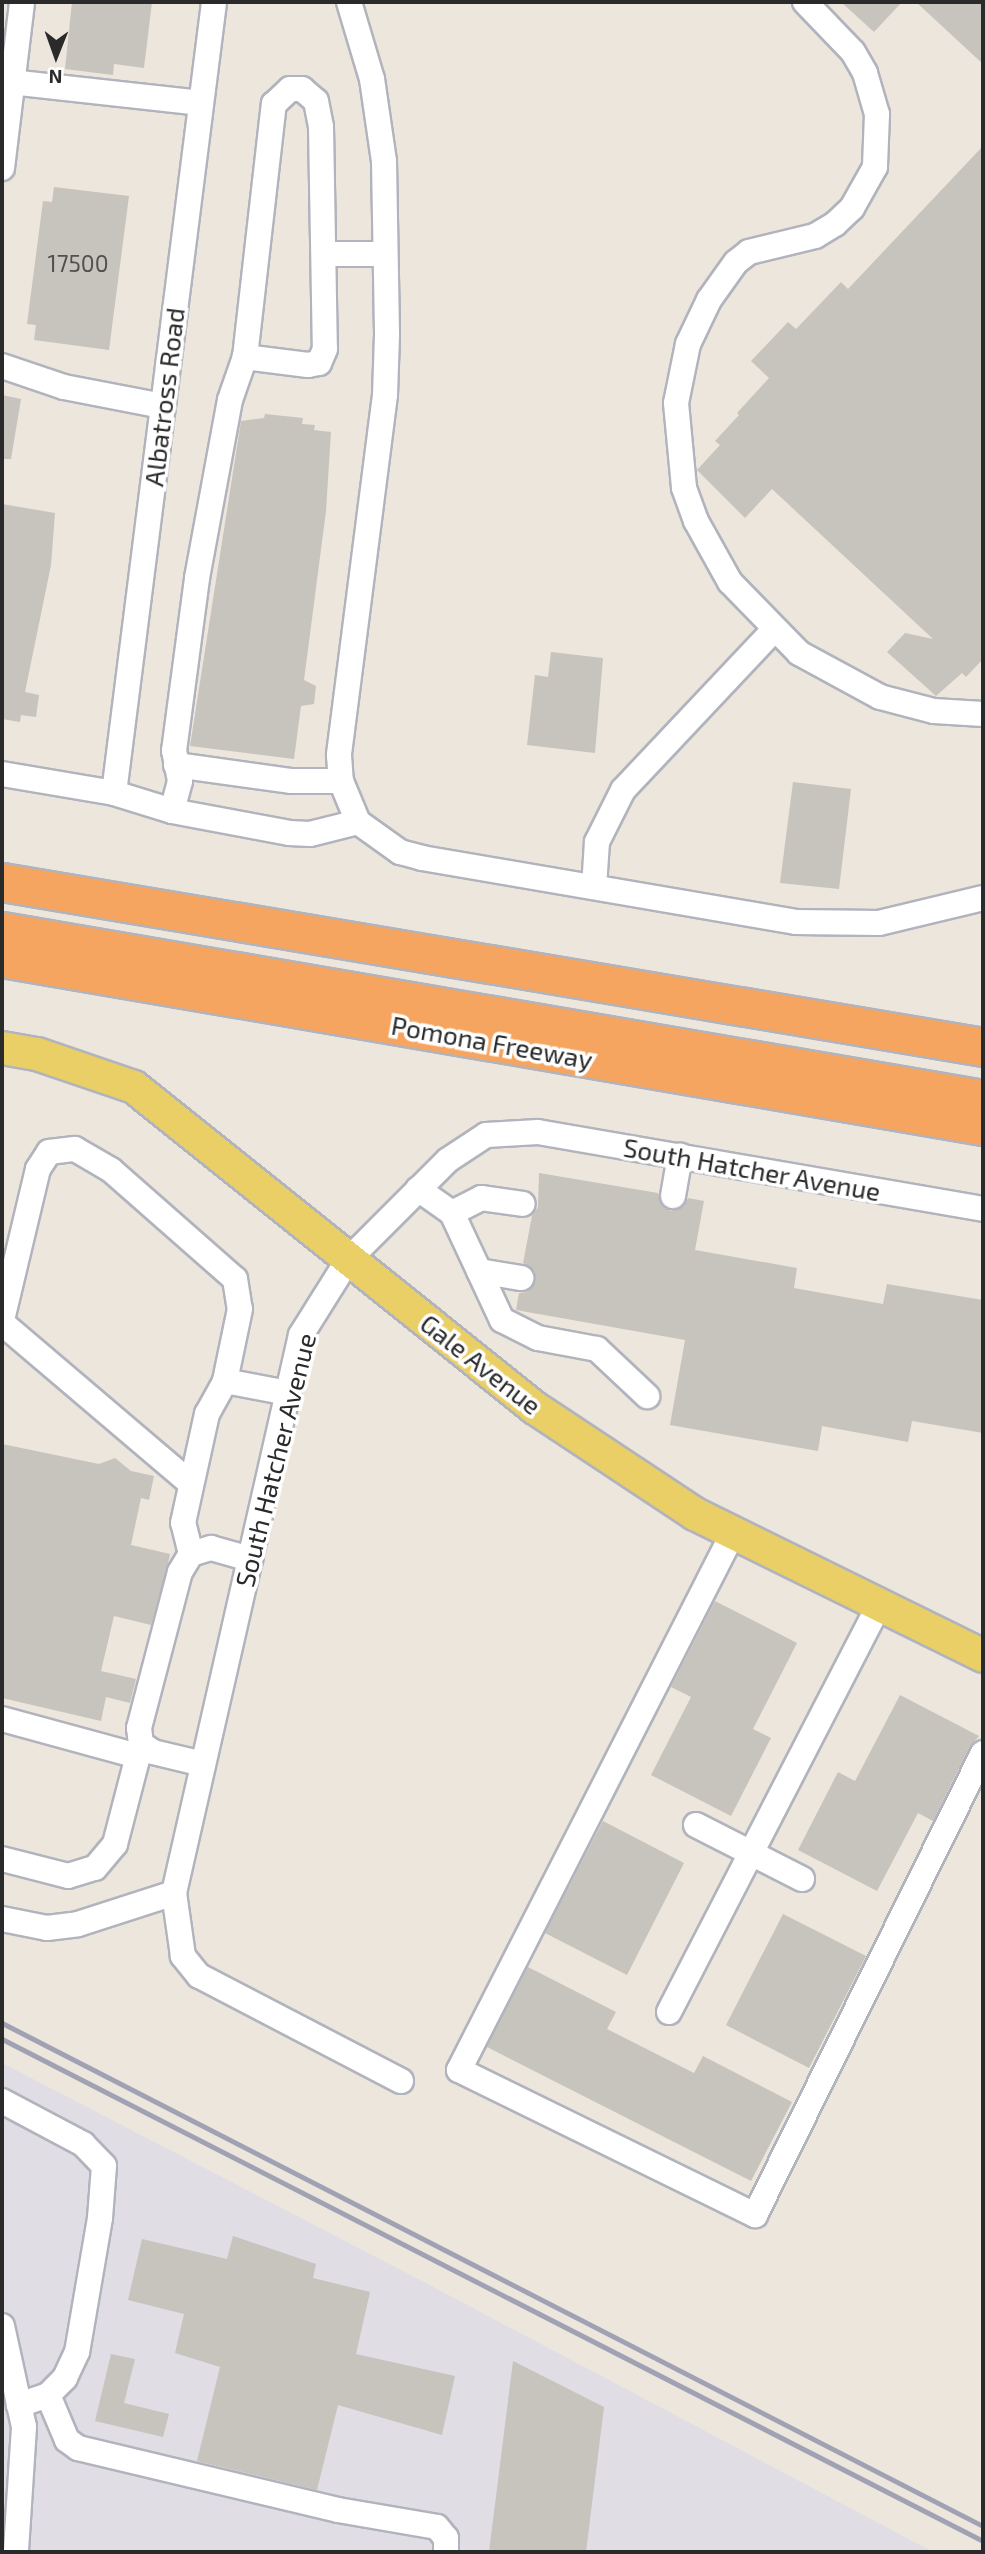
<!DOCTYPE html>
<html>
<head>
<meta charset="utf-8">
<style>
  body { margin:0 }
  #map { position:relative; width:985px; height:2554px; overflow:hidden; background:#ece6dd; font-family:"Exo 2",sans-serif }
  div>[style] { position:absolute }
  .industrial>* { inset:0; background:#e0dde4 }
  .building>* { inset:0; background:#c7c3bd }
  .roads { filter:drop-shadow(2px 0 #b1b3bd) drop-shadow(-2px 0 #b1b3bd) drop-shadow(0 2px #b1b3bd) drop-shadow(0 -2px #b1b3bd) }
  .minor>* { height:24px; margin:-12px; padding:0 12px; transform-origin:12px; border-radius:12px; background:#fff }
  .major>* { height:32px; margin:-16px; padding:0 16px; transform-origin:16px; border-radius:16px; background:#e9cf65 }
  .highway>* { height:37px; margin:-18.5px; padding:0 18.5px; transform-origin:18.5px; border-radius:18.5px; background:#f5a55f }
  .rail>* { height:5px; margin:-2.5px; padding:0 2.5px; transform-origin:2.5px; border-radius:2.5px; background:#a0a2b4 }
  span { translate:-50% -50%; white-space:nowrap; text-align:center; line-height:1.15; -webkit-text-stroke:7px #fff; paint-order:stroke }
  .number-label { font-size:23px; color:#51504f }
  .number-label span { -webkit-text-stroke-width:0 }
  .street-label { font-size:26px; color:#2a2a2a }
  .frame { position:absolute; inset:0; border:4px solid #2a2a2a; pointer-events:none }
  .north { position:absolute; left:21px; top:21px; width:70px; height:70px; -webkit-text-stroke:5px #fff; paint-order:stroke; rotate:181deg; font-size:19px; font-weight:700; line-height:28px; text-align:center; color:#2a2a2a }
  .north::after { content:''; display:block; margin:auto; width:24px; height:32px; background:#2a2a2a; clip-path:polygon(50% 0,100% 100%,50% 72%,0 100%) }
</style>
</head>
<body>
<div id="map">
  <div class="industrial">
    <div style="clip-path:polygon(2px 2063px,422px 2281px,933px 2552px,2px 2552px)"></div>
  </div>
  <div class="building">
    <div style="clip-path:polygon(72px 2px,152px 2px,144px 68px,114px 64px,113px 75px,65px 69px)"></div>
    <div style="clip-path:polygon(841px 2px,902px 2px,874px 32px)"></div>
    <div style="clip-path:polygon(916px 2px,983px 2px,983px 64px)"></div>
    <div style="clip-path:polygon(983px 146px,983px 659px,966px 677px,962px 673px,936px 696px,887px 652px,905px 633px,933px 639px,772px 489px,745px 518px,697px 470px,720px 445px,715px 441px,739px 415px,737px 413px,769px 378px,751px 361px,788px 322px,796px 329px,841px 282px,848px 289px)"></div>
    <div style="clip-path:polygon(54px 187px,129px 196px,109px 350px,34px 340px,36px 325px,27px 324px,43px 201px,52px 202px)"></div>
    <div style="clip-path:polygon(2px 395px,21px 399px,11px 459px,2px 459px)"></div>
    <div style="clip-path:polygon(265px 414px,303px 418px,302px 424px,315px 425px,314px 430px,331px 432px,326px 511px,304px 680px,316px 686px,314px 704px,301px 706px,294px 759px,190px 746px,241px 421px,264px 418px)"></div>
    <div style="clip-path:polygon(2px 504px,55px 513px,51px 565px,25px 692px,39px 695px,36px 717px,21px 715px,20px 722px,2px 719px)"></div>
    <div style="clip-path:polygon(551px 652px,603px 658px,595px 753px,527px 745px,535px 675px,548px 677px)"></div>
    <div style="clip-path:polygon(793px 782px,851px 789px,839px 889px,780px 883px)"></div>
    <div style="clip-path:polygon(539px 1173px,658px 1193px,663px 1207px,671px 1211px,684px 1206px,688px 1198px,704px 1201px,695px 1250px,797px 1268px,794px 1288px,883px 1304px,887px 1284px,983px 1300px,983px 1433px,912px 1421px,908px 1442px,822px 1426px,818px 1451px,670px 1425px,685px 1340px,516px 1310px,519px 1293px,527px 1292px,535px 1281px,535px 1272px,523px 1263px,532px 1216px,538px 1207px)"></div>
    <div style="clip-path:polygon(2px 1444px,99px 1464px,115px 1458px,131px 1471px,154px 1476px,149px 1500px,141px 1498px,131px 1545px,170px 1554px,169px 1559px,151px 1625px,114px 1616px,101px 1671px,136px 1679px,130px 1703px,106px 1697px,101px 1721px,2px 1698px)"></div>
    <div style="clip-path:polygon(715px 1601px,797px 1643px,753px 1729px,771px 1738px,731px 1816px,651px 1775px,691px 1697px,671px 1687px)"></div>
    <div style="clip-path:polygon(900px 1695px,979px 1736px,970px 1746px,933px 1821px,918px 1813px,877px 1891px,798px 1850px,838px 1772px,855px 1781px)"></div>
    <div style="clip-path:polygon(603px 1821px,684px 1863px,627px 1975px,545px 1933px)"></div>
    <div style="clip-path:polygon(783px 1914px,866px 1956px,809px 2068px,726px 2025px)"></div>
    <div style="clip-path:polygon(528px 1967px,616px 2012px,607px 2029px,694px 2073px,703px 2056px,792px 2102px,751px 2181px,487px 2047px)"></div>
    <div style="clip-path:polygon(233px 2236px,316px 2264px,313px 2278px,370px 2292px,356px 2354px,455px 2376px,442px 2435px,338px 2405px,317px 2490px,197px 2461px,220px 2367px,175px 2353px,184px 2314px,128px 2300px,142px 2239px,227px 2259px)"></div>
    <div style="clip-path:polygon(111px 2354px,135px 2359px,124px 2403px,169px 2414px,163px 2437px,95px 2421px)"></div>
    <div style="clip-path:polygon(513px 2361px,604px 2407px,586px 2552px,489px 2552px)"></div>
  </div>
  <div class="roads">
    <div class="minor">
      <div style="left:349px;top:2px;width:80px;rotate:73.4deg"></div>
      <div style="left:372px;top:79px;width:83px;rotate:81.7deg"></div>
      <div style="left:384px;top:161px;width:174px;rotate:89deg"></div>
      <div style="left:387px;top:335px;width:60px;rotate:91.9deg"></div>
      <div style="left:385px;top:395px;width:363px;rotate:97.3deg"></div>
      <div style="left:339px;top:755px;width:26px;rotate:86deg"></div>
      <div style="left:341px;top:781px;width:44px;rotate:67.5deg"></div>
      <div style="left:358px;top:822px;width:52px;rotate:35.5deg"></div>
      <div style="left:400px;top:852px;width:23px;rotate:15deg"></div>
      <div style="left:422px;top:858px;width:379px;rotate:9.7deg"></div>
      <div style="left:796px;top:922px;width:83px;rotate:0.7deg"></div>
      <div style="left:879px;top:923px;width:107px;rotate:-13.5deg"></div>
      <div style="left:805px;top:2px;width:69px;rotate:46.2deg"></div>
      <div style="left:853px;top:52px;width:24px;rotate:60deg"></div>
      <div style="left:865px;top:73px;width:43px;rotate:73.7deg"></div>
      <div style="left:877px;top:114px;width:53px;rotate:92.2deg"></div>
      <div style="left:875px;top:167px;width:47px;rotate:119.3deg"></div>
      <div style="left:852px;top:208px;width:23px;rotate:137deg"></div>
      <div style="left:835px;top:224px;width:23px;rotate:149deg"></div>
      <div style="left:815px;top:236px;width:68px;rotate:166.4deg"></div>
      <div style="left:749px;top:252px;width:16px;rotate:142deg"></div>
      <div style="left:736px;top:262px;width:47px;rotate:125.4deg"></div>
      <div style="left:709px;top:300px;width:49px;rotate:115.5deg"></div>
      <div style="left:688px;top:344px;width:60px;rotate:101.5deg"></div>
      <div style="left:676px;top:403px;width:85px;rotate:84.6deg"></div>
      <div style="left:684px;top:488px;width:35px;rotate:70deg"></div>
      <div style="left:696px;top:521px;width:70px;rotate:60.9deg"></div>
      <div style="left:730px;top:582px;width:99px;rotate:45.8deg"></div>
      <div style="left:799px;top:653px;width:92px;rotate:28.5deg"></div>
      <div style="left:880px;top:697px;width:56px;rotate:14.5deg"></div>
      <div style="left:934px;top:711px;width:49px;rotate:3.5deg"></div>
      <div style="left:2px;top:81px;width:200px;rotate:6.3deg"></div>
      <div style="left:2px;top:168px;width:167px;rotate:-83.1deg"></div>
      <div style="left:326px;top:254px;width:59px"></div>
      <div style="left:2px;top:366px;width:65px;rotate:18.7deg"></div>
      <div style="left:64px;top:387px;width:101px;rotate:10.9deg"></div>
      <div style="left:176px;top:765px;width:117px;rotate:7.9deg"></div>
      <div style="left:292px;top:781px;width:49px"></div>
      <div style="left:2px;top:774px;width:114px;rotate:9.6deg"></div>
      <div style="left:114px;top:793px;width:61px;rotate:17.2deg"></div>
      <div style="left:172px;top:811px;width:119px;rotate:10.6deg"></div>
      <div style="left:289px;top:833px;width:21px;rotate:3deg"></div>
      <div style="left:310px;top:834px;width:49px;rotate:-14deg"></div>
      <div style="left:114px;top:793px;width:797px;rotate:-82.79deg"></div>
      <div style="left:172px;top:811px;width:31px;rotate:-75deg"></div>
      <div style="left:180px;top:781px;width:31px;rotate:-101deg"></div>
      <div style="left:174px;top:751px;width:175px;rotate:-82.4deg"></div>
      <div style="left:197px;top:578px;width:181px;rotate:-79.5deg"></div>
      <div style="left:230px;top:400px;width:46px;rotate:-70.8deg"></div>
      <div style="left:245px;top:357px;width:255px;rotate:-83.5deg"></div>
      <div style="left:274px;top:104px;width:22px;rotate:-43deg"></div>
      <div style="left:290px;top:89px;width:12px"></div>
      <div style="left:302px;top:89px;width:18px;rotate:41deg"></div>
      <div style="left:316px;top:101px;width:26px;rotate:79deg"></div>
      <div style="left:321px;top:127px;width:222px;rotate:89deg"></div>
      <div style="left:325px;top:349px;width:15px;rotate:113deg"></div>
      <div style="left:319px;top:363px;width:11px;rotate:170deg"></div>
      <div style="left:308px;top:365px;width:64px;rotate:-172.8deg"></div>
      <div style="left:594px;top:887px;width:45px;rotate:-86.2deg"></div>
      <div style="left:597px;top:842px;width:58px;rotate:-63.4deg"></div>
      <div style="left:623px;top:790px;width:219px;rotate:-46.7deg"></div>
      <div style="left:418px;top:1189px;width:42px;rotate:35.2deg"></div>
      <div style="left:452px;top:1213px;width:118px;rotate:65deg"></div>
      <div style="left:502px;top:1320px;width:40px;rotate:26.6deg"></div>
      <div style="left:538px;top:1338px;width:60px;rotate:10.6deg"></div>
      <div style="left:597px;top:1349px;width:69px;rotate:43.2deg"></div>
      <div style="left:673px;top:1196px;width:41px;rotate:-80.1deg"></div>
      <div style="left:452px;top:1213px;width:33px;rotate:-27deg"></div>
      <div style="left:481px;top:1198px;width:42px;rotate:8.1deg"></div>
      <div style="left:479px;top:1271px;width:43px;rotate:9.5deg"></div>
      <div style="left:2px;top:1320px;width:155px;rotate:-76.6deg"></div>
      <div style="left:38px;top:1169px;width:20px;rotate:-57deg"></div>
      <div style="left:49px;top:1152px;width:26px;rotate:-7deg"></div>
      <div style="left:75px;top:1149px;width:42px;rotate:30.3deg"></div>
      <div style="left:111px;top:1170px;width:165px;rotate:41.3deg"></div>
      <div style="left:235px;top:1279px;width:30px;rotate:81deg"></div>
      <div style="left:240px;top:1309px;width:74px;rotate:101.8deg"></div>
      <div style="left:2px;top:1323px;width:248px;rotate:40.4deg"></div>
      <div style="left:733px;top:1533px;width:603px;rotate:117.03deg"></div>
      <div style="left:459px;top:2070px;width:330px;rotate:26.1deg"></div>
      <div style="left:755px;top:2215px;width:515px;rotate:-63.73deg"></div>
      <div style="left:191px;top:1554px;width:32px;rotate:-104deg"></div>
      <div style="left:183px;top:1523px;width:112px;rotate:-77.6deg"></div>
      <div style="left:207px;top:1414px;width:38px;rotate:-61deg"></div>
      <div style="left:225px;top:1381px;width:64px;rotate:10.8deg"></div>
      <div style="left:2px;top:1719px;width:140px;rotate:15.3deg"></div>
      <div style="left:203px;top:1764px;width:51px;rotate:-166.5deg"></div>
      <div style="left:153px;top:1752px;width:14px;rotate:-146deg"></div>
      <div style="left:141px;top:1744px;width:16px;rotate:-97deg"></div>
      <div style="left:139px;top:1728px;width:161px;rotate:-75.3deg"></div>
      <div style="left:180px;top:1572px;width:21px;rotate:-59deg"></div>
      <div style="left:191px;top:1554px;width:21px;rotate:-17deg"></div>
      <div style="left:211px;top:1548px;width:41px;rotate:15.8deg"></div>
      <div style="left:696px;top:1825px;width:119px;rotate:27deg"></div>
      <div style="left:2px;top:1859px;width:68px;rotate:14.4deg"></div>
      <div style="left:68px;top:1876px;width:28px;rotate:-17deg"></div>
      <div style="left:95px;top:1868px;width:31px;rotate:-50deg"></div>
      <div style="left:115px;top:1844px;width:103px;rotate:-75.4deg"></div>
      <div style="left:2px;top:1919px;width:46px;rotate:11.3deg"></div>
      <div style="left:47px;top:1928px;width:31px;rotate:-7deg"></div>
      <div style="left:78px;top:1924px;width:101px;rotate:-17.9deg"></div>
      <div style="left:669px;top:2012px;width:458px;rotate:-62.7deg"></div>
      <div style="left:401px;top:2081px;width:228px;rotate:-152.5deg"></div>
      <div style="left:199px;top:1976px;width:26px;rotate:-129deg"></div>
      <div style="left:183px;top:1956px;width:64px;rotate:-98.1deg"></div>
      <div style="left:174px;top:1893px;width:572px;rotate:-77.18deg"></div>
      <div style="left:301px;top:1335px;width:89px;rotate:-57.9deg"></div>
      <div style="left:348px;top:1260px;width:141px;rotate:-45deg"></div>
      <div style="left:448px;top:1160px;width:45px;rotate:-33.3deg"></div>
      <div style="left:486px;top:1135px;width:52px;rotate:-3.3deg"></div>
      <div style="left:538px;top:1132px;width:452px;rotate:9.8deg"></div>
      <div style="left:2px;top:2101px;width:92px;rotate:28deg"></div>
      <div style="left:83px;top:2144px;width:30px;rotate:46deg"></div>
      <div style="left:104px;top:2166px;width:52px;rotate:94.4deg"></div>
      <div style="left:100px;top:2218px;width:136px;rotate:99.7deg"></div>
      <div style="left:77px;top:2352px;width:29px;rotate:115deg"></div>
      <div style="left:65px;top:2378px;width:24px;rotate:135deg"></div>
      <div style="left:48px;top:2395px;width:31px;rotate:161deg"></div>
      <div style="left:2px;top:2326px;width:103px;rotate:77.7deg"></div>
      <div style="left:24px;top:2427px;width:125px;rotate:93.7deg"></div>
      <div style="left:48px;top:2395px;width:49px;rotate:67.1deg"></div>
      <div style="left:67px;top:2440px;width:14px;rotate:36deg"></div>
      <div style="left:78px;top:2448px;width:267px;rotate:13.4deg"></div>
      <div style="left:338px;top:2510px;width:100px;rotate:9.7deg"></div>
      <div style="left:437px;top:2527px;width:14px;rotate:51deg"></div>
      <div style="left:446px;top:2538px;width:14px;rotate:90deg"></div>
    </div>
    <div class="major">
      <div style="left:2px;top:1048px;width:36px;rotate:10deg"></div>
      <div style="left:37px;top:1054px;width:102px;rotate:18.8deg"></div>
      <div style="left:134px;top:1087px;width:514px;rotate:38.68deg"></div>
      <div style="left:535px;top:1408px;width:192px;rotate:33.5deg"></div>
      <div style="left:695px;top:1514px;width:321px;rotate:26.2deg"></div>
    </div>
    <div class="highway">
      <div style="left:2px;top:882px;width:995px;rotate:9.55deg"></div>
      <div style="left:2px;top:931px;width:995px;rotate:9.72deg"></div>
      <div style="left:2px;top:958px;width:995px;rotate:9.72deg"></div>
    </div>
  </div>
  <div class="rail">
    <div style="left:2px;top:2023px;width:1102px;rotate:27.15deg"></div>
    <div style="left:2px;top:2039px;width:1102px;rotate:27.1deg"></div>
  </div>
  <div class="number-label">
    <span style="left:78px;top:263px">17500</span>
  </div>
  <div class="street-label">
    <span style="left:164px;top:397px;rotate:-83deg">Albatross Road</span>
    <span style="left:492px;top:1042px;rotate:10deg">Pomona Freeway</span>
    <span style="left:752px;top:1169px;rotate:10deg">South Hatcher Avenue</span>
    <span style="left:481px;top:1364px;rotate:38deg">Gale Avenue</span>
    <span style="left:275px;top:1460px;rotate:-76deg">South Hatcher Avenue</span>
  </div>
  <div class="frame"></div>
  <div class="north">N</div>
</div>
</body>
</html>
